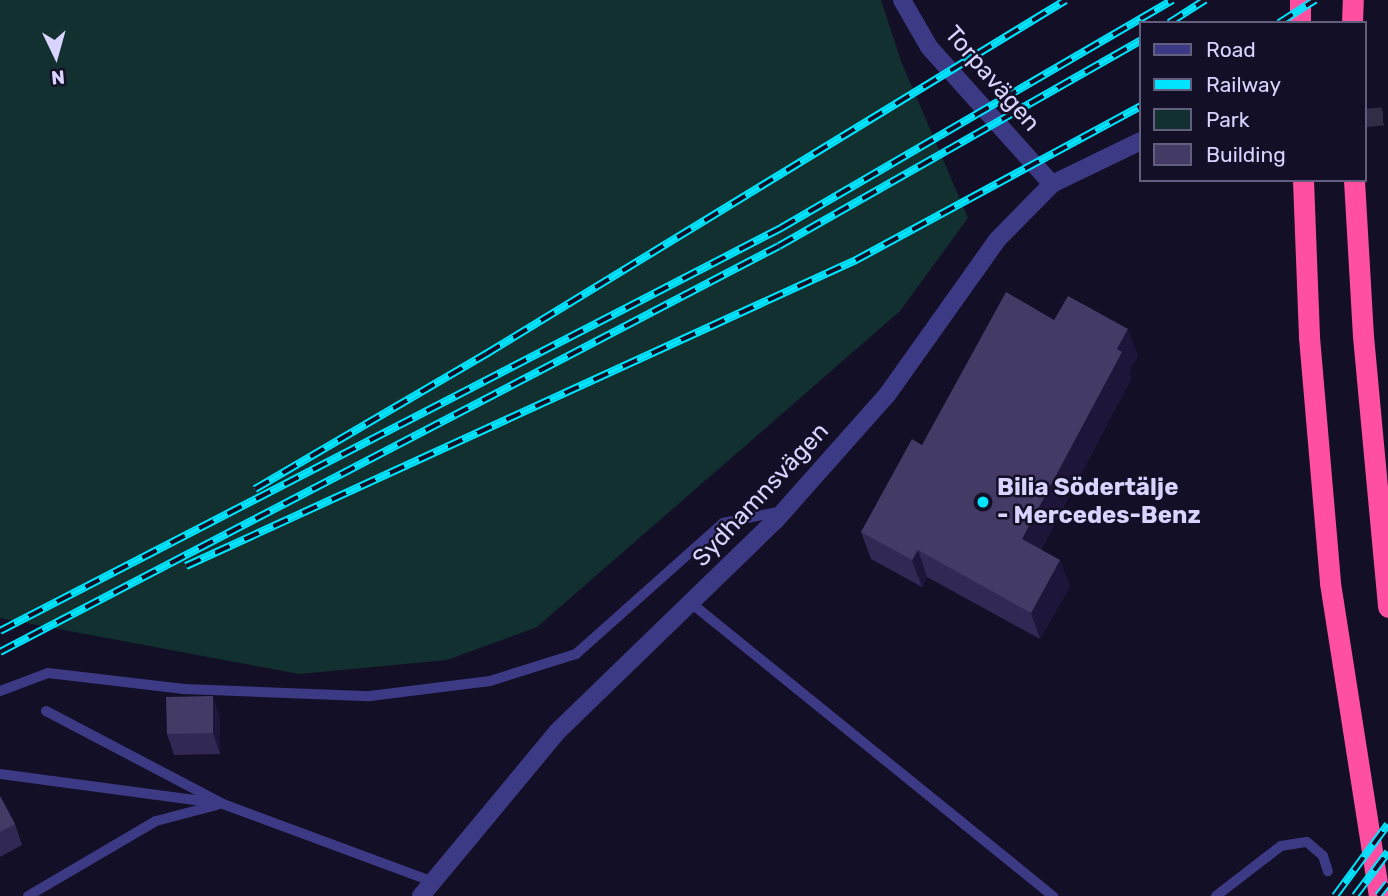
<!DOCTYPE html>
<html>
<head>
<meta charset="utf-8">
<style>
  body { margin:0 }
  #map { position:relative; width:1388px; height:896px; overflow:hidden; background:#130f26; font-family:Rubik,sans-serif }
  div>[style] { position:absolute }
  .green>* { inset:0; background:#12302f }
  .minor-tunnel>* { height:18px; margin-top:-9px; transform-origin:0; background:repeating-linear-gradient(90deg,#312d47 0 18px,transparent 0 27px) }
  .service>* { height:10px; margin:-5px; padding:0 5px; transform-origin:5px; border-radius:5px; background:#3d3a85 }
  .minor>* { height:18px; margin:-9px; padding:0 9px; transform-origin:9px; border-radius:9px; background:#3d3a85 }
  .motorway>* { height:21px; margin:-10.5px; padding:0 10.5px; transform-origin:10.5px; border-radius:10.5px; background:#ff4fa3 }
  .rail>* { height:8px; margin-top:-4px; transform-origin:0; background:repeating-linear-gradient(90deg,#130f26 0 16px,#00e5ff 0 32px); box-sizing:border-box; border-block:2px solid #00e5ff }
  .wall>* { inset:0; background:#312854 }
  .shaded-wall>* { inset:0; background:#1d163a }
  .building>* { inset:0; background:#433a66 }
  .dots>* { width:19px; height:19px; translate:-50% -50%; box-sizing:border-box; border:4px solid #130f26; border-radius:50% }
  span { translate:-50% -50%; white-space:nowrap; text-align:center; line-height:1.15; -webkit-text-stroke:5px #130f26; paint-order:stroke }
  .street-label { font-size:24px; color:#d9d4ff }
  .poi-label { font-size:24px; color:#d9d4ff; font-weight:700 }
  .left { translate:0 -50%; text-align:left }
  .legend { position:absolute; left:1139px; top:21px; width:228px; height:161px; box-sizing:border-box; background:#130f26; border:2px solid #625e7d; margin:0; padding:9px 12px; list-style:none; font-size:21px; color:#d9d4ff }
  .legend li { display:flex; align-items:center; gap:14px; height:35px }
  .legend b { width:35px; border:2px solid #625e7d }
  .north { position:absolute; left:21px; top:21px; width:70px; height:70px; -webkit-text-stroke:5px #130f26; paint-order:stroke; rotate:175deg; font-size:19px; font-weight:700; line-height:28px; text-align:center; color:#d9d4ff }
  .north::after { content:''; display:block; margin:auto; width:24px; height:32px; background:#d9d4ff; clip-path:polygon(50% 0,100% 100%,50% 72%,0 100%) }
</style>
</head>
<body>
<div id="map">
  <div class="green">
    <div style="clip-path:polygon(0 0,881px 0,901px 61px,968px 218px,900px 311px,537px 627px,447px 660px,299px 674px,0 618px)"></div>
  </div>
  <div class="minor-tunnel">
    <div style="left:1365px;top:118px;width:23px;rotate:-5deg"></div>
  </div>
  <div class="service">
    <div style="left:691px;top:603px;width:466px;rotate:39deg"></div>
    <div style="left:0;top:691px;width:51px;rotate:-20.6deg"></div>
    <div style="left:48px;top:673px;width:137px;rotate:6.7deg"></div>
    <div style="left:184px;top:689px;width:186px;rotate:2.2deg"></div>
    <div style="left:370px;top:696px;width:121px;rotate:-7.1deg"></div>
    <div style="left:490px;top:681px;width:90px;rotate:-17.4deg"></div>
    <div style="left:576px;top:654px;width:197px;rotate:-41.7deg"></div>
    <div style="left:723px;top:523px;width:60px;rotate:-11.5deg"></div>
    <div style="left:46px;top:711px;width:200px;rotate:27.7deg"></div>
    <div style="left:223px;top:804px;width:220px;rotate:20.3deg"></div>
    <div style="left:0;top:774px;width:219px;rotate:7.6deg"></div>
    <div style="left:28px;top:896px;width:148px;rotate:-30.4deg"></div>
    <div style="left:156px;top:821px;width:63px;rotate:-14.7deg"></div>
    <div style="left:1216px;top:896px;width:82px;rotate:-37.6deg"></div>
    <div style="left:1281px;top:846px;width:26px;rotate:-9deg"></div>
    <div style="left:1307px;top:842px;width:21px;rotate:41deg"></div>
    <div style="left:1323px;top:856px;width:16px;rotate:72deg"></div>
  </div>
  <div class="minor">
    <div style="left:902px;top:0;width:54px;rotate:60.1deg"></div>
    <div style="left:929px;top:47px;width:184px;rotate:48.1deg"></div>
    <div style="left:421px;top:896px;width:214px;rotate:-50.3deg"></div>
    <div style="left:558px;top:731px;width:302px;rotate:-44.1deg"></div>
    <div style="left:775px;top:521px;width:169px;rotate:-48.4deg"></div>
    <div style="left:887px;top:395px;width:191px;rotate:-54.6deg"></div>
    <div style="left:998px;top:239px;width:77px;rotate:-45.5deg"></div>
    <div style="left:1052px;top:184px;width:99px;rotate:-25.8deg"></div>
  </div>
  <div class="motorway">
    <div style="left:1300px;top:23px;width:23px;rotate:-90deg"></div>
    <div style="left:1352px;top:23px;width:23px;rotate:-88deg"></div>
    <div style="left:1303px;top:180px;width:157px;rotate:87.8deg"></div>
    <div style="left:1309px;top:337px;width:247px;rotate:85.1deg"></div>
    <div style="left:1330px;top:583px;width:317px;rotate:81.1deg"></div>
    <div style="left:1354px;top:180px;width:156px;rotate:86.7deg"></div>
    <div style="left:1363px;top:336px;width:272px;rotate:84.7deg"></div>
  </div>
  <div class="rail">
    <div style="left:1169px;top:23px;width:43px;rotate:-32.6deg"></div>
    <div style="left:1279px;top:23px;width:43px;rotate:-32.6deg"></div>
    <div style="left:255px;top:489px;width:268px;rotate:-30.3deg"></div>
    <div style="left:486px;top:354px;width:679px;rotate:-31.4deg"></div>
    <div style="left:186px;top:566px;width:737px;rotate:-24.55deg"></div>
    <div style="left:856px;top:260px;width:324px;rotate:-28.4deg"></div>
    <div style="left:0;top:631px;width:879px;rotate:-27.29deg"></div>
    <div style="left:781px;top:228px;width:453px;rotate:-30.2deg"></div>
    <div style="left:0;top:652px;width:878px;rotate:-27.53deg"></div>
    <div style="left:779px;top:246px;width:417px;rotate:-29.6deg"></div>
    <div style="left:1335px;top:896px;width:89px;rotate:-53.6deg"></div>
    <div style="left:1355px;top:896px;width:55px;rotate:-53.1deg"></div>
    <div style="left:1378px;top:896px;width:16px;rotate:-52deg"></div>
  </div>
  <div class="wall">
    <div style="clip-path:polygon(1054px 320px,1138px 355px,1129px 372px,1131px 379px,1041px 549px,1070px 586px,1040px 639px,927px 577px,922px 587px,871px 559px,861px 532px,922px 445px)"></div>
    <div style="clip-path:polygon(220px 717px,220px 754px,174px 755px,167px 734px)"></div>
    <div style="clip-path:polygon(0 796px,15px 824px,22px 845px,0 857px)"></div>
  </div>
  <div class="shaded-wall">
    <div style="clip-path:polygon(1128px 329px,1138px 355px,1129px 372px,1131px 379px,1032px 565px,1022px 539px,1117px 349px)"></div>
    <div style="clip-path:polygon(918px 550px,927px 577px,922px 587px,912px 560px)"></div>
    <div style="clip-path:polygon(1060px 560px,1070px 586px,1040px 639px,1031px 613px)"></div>
    <div style="clip-path:polygon(213px 696px,220px 717px,220px 754px,213px 733px)"></div>
  </div>
  <div class="building">
    <div style="clip-path:polygon(1006px 292px,1054px 320px,1068px 296px,1128px 329px,1117px 349px,1122px 352px,1022px 539px,1060px 560px,1031px 613px,918px 550px,912px 560px,861px 532px,912px 439px,922px 445px)"></div>
    <div style="clip-path:polygon(213px 696px,213px 733px,167px 734px,166px 697px)"></div>
    <div style="clip-path:polygon(0 796px,15px 824px,0 832px)"></div>
  </div>
  <div class="dots">
    <div style="left:983px;top:502px;background:#00e5ff"></div>
  </div>
  <div class="street-label">
    <span style="left:992px;top:79px;rotate:49deg">Torpavägen</span>
    <span style="left:761px;top:495px;rotate:-47deg">Sydhamnsvägen</span>
  </div>
  <div class="poi-label">
    <span class="left" style="left:997px;top:502px">Bilia Södertälje<br>- Mercedes-Benz</span>
  </div>
  <ul class="legend">
  <li><b style="height:9px;background:#3d3a85"></b>Road</li>
  <li><b style="height:9px;background:#00e5ff"></b>Railway</li>
  <li><b style="height:19px;background:#12302f"></b>Park</li>
  <li><b style="height:19px;background:#433a66"></b>Building</li>
  </ul>
  <div class="north">N</div>
</div>
</body>
</html>
